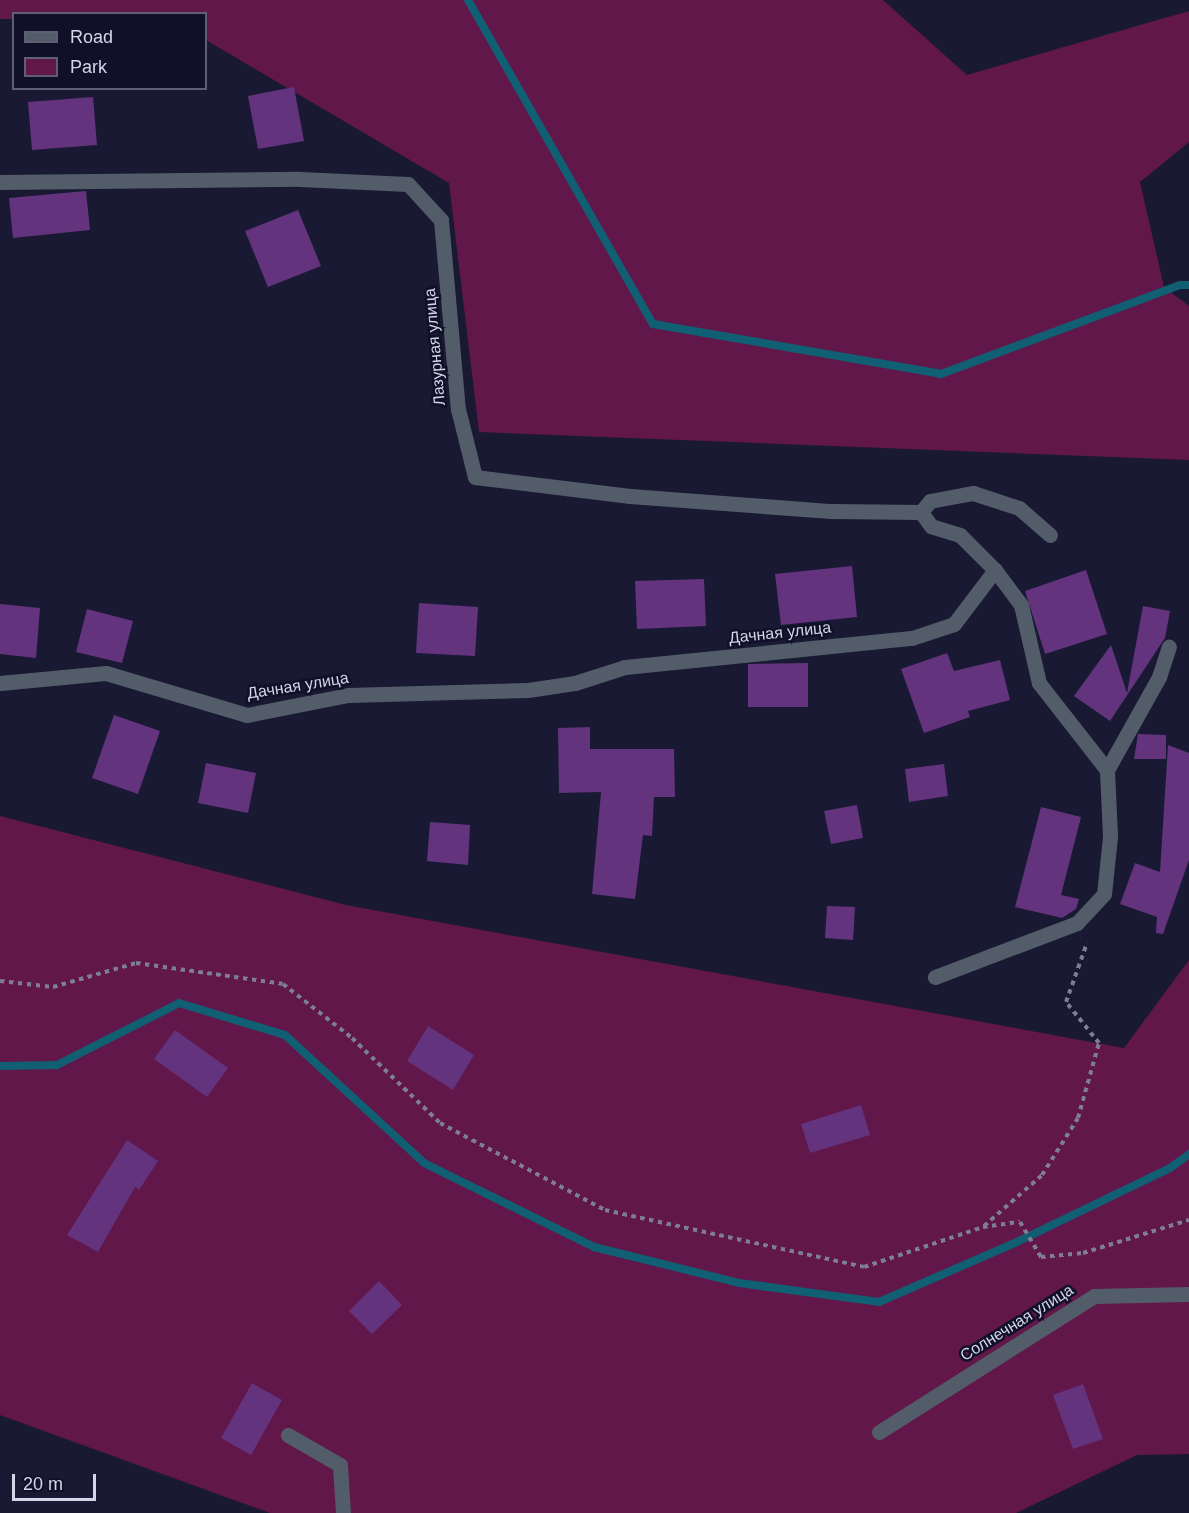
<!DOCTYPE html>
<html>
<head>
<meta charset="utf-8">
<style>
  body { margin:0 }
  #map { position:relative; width:1189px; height:1513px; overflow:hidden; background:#191933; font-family:Arial,sans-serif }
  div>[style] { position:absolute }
  .green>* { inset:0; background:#61174a }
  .stream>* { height:8px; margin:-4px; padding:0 4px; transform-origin:4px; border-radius:4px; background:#115f73 }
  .building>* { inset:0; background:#63337d }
  .path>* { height:4px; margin-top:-2px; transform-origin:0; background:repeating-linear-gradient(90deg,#7d7e93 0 4.5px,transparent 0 9px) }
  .minor>* { height:15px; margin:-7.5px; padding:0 7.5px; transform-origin:7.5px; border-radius:7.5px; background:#535d69 }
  span { translate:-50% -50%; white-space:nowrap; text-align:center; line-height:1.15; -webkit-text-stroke:5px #101029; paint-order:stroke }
  .street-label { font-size:16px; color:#d4d5e7 }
  .legend { position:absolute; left:12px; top:12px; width:195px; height:78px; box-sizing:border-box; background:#101029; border:2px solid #5e5f75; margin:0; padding:8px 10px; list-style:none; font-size:18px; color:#d4d5e7 }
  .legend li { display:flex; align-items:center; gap:12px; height:30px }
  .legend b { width:30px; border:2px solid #5e5f75 }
  .scale { position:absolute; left:12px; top:1474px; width:84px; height:27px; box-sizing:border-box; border:3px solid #d4d5e7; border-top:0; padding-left:8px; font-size:18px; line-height:21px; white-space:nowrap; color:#d4d5e7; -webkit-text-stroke:4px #101029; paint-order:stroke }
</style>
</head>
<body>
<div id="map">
  <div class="green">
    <div style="clip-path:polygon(0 0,883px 0,967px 75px,1189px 11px,1189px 142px,1140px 182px,1164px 287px,1189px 306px,1189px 460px,479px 432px,449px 183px,206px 40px,206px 14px,14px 14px,13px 19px,0 19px)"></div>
    <div style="clip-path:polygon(0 816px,346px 905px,1124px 1048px,1189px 960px,1189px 1454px,1137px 1455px,1016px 1513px,270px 1513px,0 1415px)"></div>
  </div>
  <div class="stream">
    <div style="left:468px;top:0;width:373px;rotate:60.3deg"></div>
    <div style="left:653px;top:324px;width:292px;rotate:9.8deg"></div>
    <div style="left:941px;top:374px;width:255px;rotate:-20.4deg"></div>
    <div style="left:1180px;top:285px;width:9px"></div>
    <div style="left:0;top:1066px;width:57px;rotate:-1deg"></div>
    <div style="left:57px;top:1065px;width:137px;rotate:-26.9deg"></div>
    <div style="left:179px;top:1003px;width:111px;rotate:16.8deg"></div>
    <div style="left:285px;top:1035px;width:189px;rotate:42.6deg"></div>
    <div style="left:424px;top:1163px;width:190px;rotate:26.3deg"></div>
    <div style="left:594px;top:1247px;width:149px;rotate:13.9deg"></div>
    <div style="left:739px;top:1283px;width:141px;rotate:7.7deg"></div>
    <div style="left:879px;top:1302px;width:148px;rotate:-23.5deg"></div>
    <div style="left:1015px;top:1243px;width:172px;rotate:-25.8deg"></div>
    <div style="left:1170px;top:1168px;width:24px;rotate:-36deg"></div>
  </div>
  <div class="building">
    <div style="clip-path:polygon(294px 87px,304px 141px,258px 149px,248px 96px)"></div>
    <div style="clip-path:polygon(93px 97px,97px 145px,32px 150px,28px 102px)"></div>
    <div style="clip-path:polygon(86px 191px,90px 230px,13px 238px,9px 198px)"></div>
    <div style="clip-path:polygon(298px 210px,321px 266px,268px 287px,245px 231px)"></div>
    <div style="clip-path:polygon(852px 566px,857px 617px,781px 625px,775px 574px)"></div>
    <div style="clip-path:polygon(1086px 570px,1107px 634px,1045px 654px,1025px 591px)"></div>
    <div style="clip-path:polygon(704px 579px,706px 626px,637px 629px,635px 581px)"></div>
    <div style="clip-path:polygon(419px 603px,478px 607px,475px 656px,416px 653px)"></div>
    <div style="clip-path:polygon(0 604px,40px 608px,36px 658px,0 654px)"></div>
    <div style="clip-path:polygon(1143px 606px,1170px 611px,1165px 638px,1110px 721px,1074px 696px,1111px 645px,1127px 693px)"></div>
    <div style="clip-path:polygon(87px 609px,133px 621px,122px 663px,76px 652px)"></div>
    <div style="clip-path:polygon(947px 653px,954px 671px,1000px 660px,1010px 700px,968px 711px,970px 717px,924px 733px,901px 669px)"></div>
    <div style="clip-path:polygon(808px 663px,808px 707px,748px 707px,748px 664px)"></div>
    <div style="clip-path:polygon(114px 715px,160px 731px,138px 794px,92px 778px)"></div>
    <div style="clip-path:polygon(590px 727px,590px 749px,674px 749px,675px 797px,654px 797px,652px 836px,643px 835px,635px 899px,592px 894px,601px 792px,559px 793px,558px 728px)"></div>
    <div style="clip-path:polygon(1138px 734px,1166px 735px,1166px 759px,1134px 759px)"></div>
    <div style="clip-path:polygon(1168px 745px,1189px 753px,1189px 860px,1163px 934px,1156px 933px,1157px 917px,1120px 904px,1135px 863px,1160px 872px)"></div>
    <div style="clip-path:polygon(206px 763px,256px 773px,248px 813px,198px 803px)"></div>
    <div style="clip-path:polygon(944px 764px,948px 796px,909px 802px,905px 769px)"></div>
    <div style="clip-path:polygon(857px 805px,863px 838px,831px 844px,824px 811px)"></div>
    <div style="clip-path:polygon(1041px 807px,1081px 817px,1061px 895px,1079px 899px,1076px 909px,1062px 918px,1015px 907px)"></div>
    <div style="clip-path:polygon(430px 822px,470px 825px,468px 865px,427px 861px)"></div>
    <div style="clip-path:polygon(827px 906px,855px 907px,853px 940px,825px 938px)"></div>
    <div style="clip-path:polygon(428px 1026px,474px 1055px,453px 1090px,407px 1061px)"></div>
    <div style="clip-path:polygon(175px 1030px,228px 1068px,207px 1097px,154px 1059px)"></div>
    <div style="clip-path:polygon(861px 1105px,870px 1135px,810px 1153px,801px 1124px)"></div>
    <div style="clip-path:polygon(127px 1140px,158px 1161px,139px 1190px,135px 1187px,98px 1252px,67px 1235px)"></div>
    <div style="clip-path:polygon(379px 1281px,402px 1305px,372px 1334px,349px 1311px)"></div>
    <div style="clip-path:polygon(252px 1383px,282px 1400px,251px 1455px,221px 1438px)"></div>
    <div style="clip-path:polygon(1083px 1384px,1103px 1439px,1073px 1449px,1053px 1395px)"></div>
  </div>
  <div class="path">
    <div style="left:0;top:981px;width:53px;rotate:6.5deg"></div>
    <div style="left:53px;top:987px;width:86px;rotate:-16.1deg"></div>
    <div style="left:136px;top:963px;width:148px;rotate:8.1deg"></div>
    <div style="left:283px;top:984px;width:88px;rotate:38deg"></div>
    <div style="left:352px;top:1038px;width:122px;rotate:44deg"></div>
    <div style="left:440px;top:1123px;width:187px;rotate:27.8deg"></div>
    <div style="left:605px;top:1210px;width:265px;rotate:12.4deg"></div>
    <div style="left:864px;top:1267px;width:126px;rotate:-18.6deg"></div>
    <div style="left:983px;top:1227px;width:37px;rotate:-8deg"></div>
    <div style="left:1020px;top:1222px;width:41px;rotate:59deg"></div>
    <div style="left:1041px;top:1257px;width:42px;rotate:-5.4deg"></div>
    <div style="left:1083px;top:1253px;width:111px;rotate:-17.3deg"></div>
    <div style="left:984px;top:1226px;width:77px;rotate:-41.3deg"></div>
    <div style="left:1042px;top:1175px;width:67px;rotate:-57.7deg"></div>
    <div style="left:1078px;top:1118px;width:78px;rotate:-74.4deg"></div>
    <div style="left:1099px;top:1043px;width:53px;rotate:-128.8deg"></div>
    <div style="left:1066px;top:1002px;width:63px;rotate:-70.4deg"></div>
  </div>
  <div class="minor">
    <div style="left:0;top:182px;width:300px;rotate:-0.6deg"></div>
    <div style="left:300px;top:179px;width:108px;rotate:2.7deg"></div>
    <div style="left:408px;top:184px;width:49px;rotate:47.5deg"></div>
    <div style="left:441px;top:220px;width:190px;rotate:84.9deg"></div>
    <div style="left:458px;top:409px;width:70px;rotate:76deg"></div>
    <div style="left:475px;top:477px;width:156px;rotate:7deg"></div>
    <div style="left:630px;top:496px;width:202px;rotate:4.3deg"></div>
    <div style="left:831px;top:511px;width:90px;rotate:0.6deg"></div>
    <div style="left:995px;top:570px;width:49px;rotate:-135deg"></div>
    <div style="left:960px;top:535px;width:30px;rotate:-163deg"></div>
    <div style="left:931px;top:526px;width:17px;rotate:-126deg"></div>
    <div style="left:921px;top:512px;width:14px;rotate:-51deg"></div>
    <div style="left:930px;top:501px;width:44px;rotate:-10.5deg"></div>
    <div style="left:973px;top:493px;width:48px;rotate:18.1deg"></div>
    <div style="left:1019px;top:508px;width:41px;rotate:41.1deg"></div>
    <div style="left:0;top:683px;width:106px;rotate:-5.4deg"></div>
    <div style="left:106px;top:673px;width:147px;rotate:16.6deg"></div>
    <div style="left:247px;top:715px;width:103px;rotate:-11.2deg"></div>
    <div style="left:348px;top:695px;width:180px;rotate:-1.6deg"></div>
    <div style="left:528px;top:690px;width:48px;rotate:-8.5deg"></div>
    <div style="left:575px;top:683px;width:52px;rotate:-17.7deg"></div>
    <div style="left:625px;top:667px;width:288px;rotate:-5.8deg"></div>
    <div style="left:912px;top:638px;width:44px;rotate:-18.4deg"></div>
    <div style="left:954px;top:624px;width:68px;rotate:-52.8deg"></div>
    <div style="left:995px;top:570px;width:44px;rotate:53.4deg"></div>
    <div style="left:1021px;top:605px;width:80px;rotate:77deg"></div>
    <div style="left:1039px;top:683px;width:110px;rotate:52deg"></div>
    <div style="left:1107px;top:770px;width:67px;rotate:87.4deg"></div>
    <div style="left:1110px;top:837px;width:57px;rotate:96deg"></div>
    <div style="left:1104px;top:894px;width:40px;rotate:133deg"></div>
    <div style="left:1077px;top:923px;width:152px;rotate:159.2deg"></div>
    <div style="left:1107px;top:770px;width:107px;rotate:-60.8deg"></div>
    <div style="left:1159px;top:677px;width:32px;rotate:-72deg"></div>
    <div style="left:879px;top:1432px;width:254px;rotate:-32.3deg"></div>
    <div style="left:1094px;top:1296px;width:95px;rotate:-1.2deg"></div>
    <div style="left:288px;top:1435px;width:60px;rotate:30deg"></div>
    <div style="left:340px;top:1465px;width:48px;rotate:86.4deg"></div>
  </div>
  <div class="street-label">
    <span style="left:435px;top:347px;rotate:-95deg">Лазурная улица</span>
    <span style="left:780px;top:633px;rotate:-6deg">Дачная улица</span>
    <span style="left:298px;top:686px;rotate:-9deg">Дачная улица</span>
    <span style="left:1017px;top:1323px;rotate:-32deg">Солнечная улица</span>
  </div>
  <ul class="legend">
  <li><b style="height:8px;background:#535d69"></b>Road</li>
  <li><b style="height:16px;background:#61174a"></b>Park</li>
  </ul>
  <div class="scale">20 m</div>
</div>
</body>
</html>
